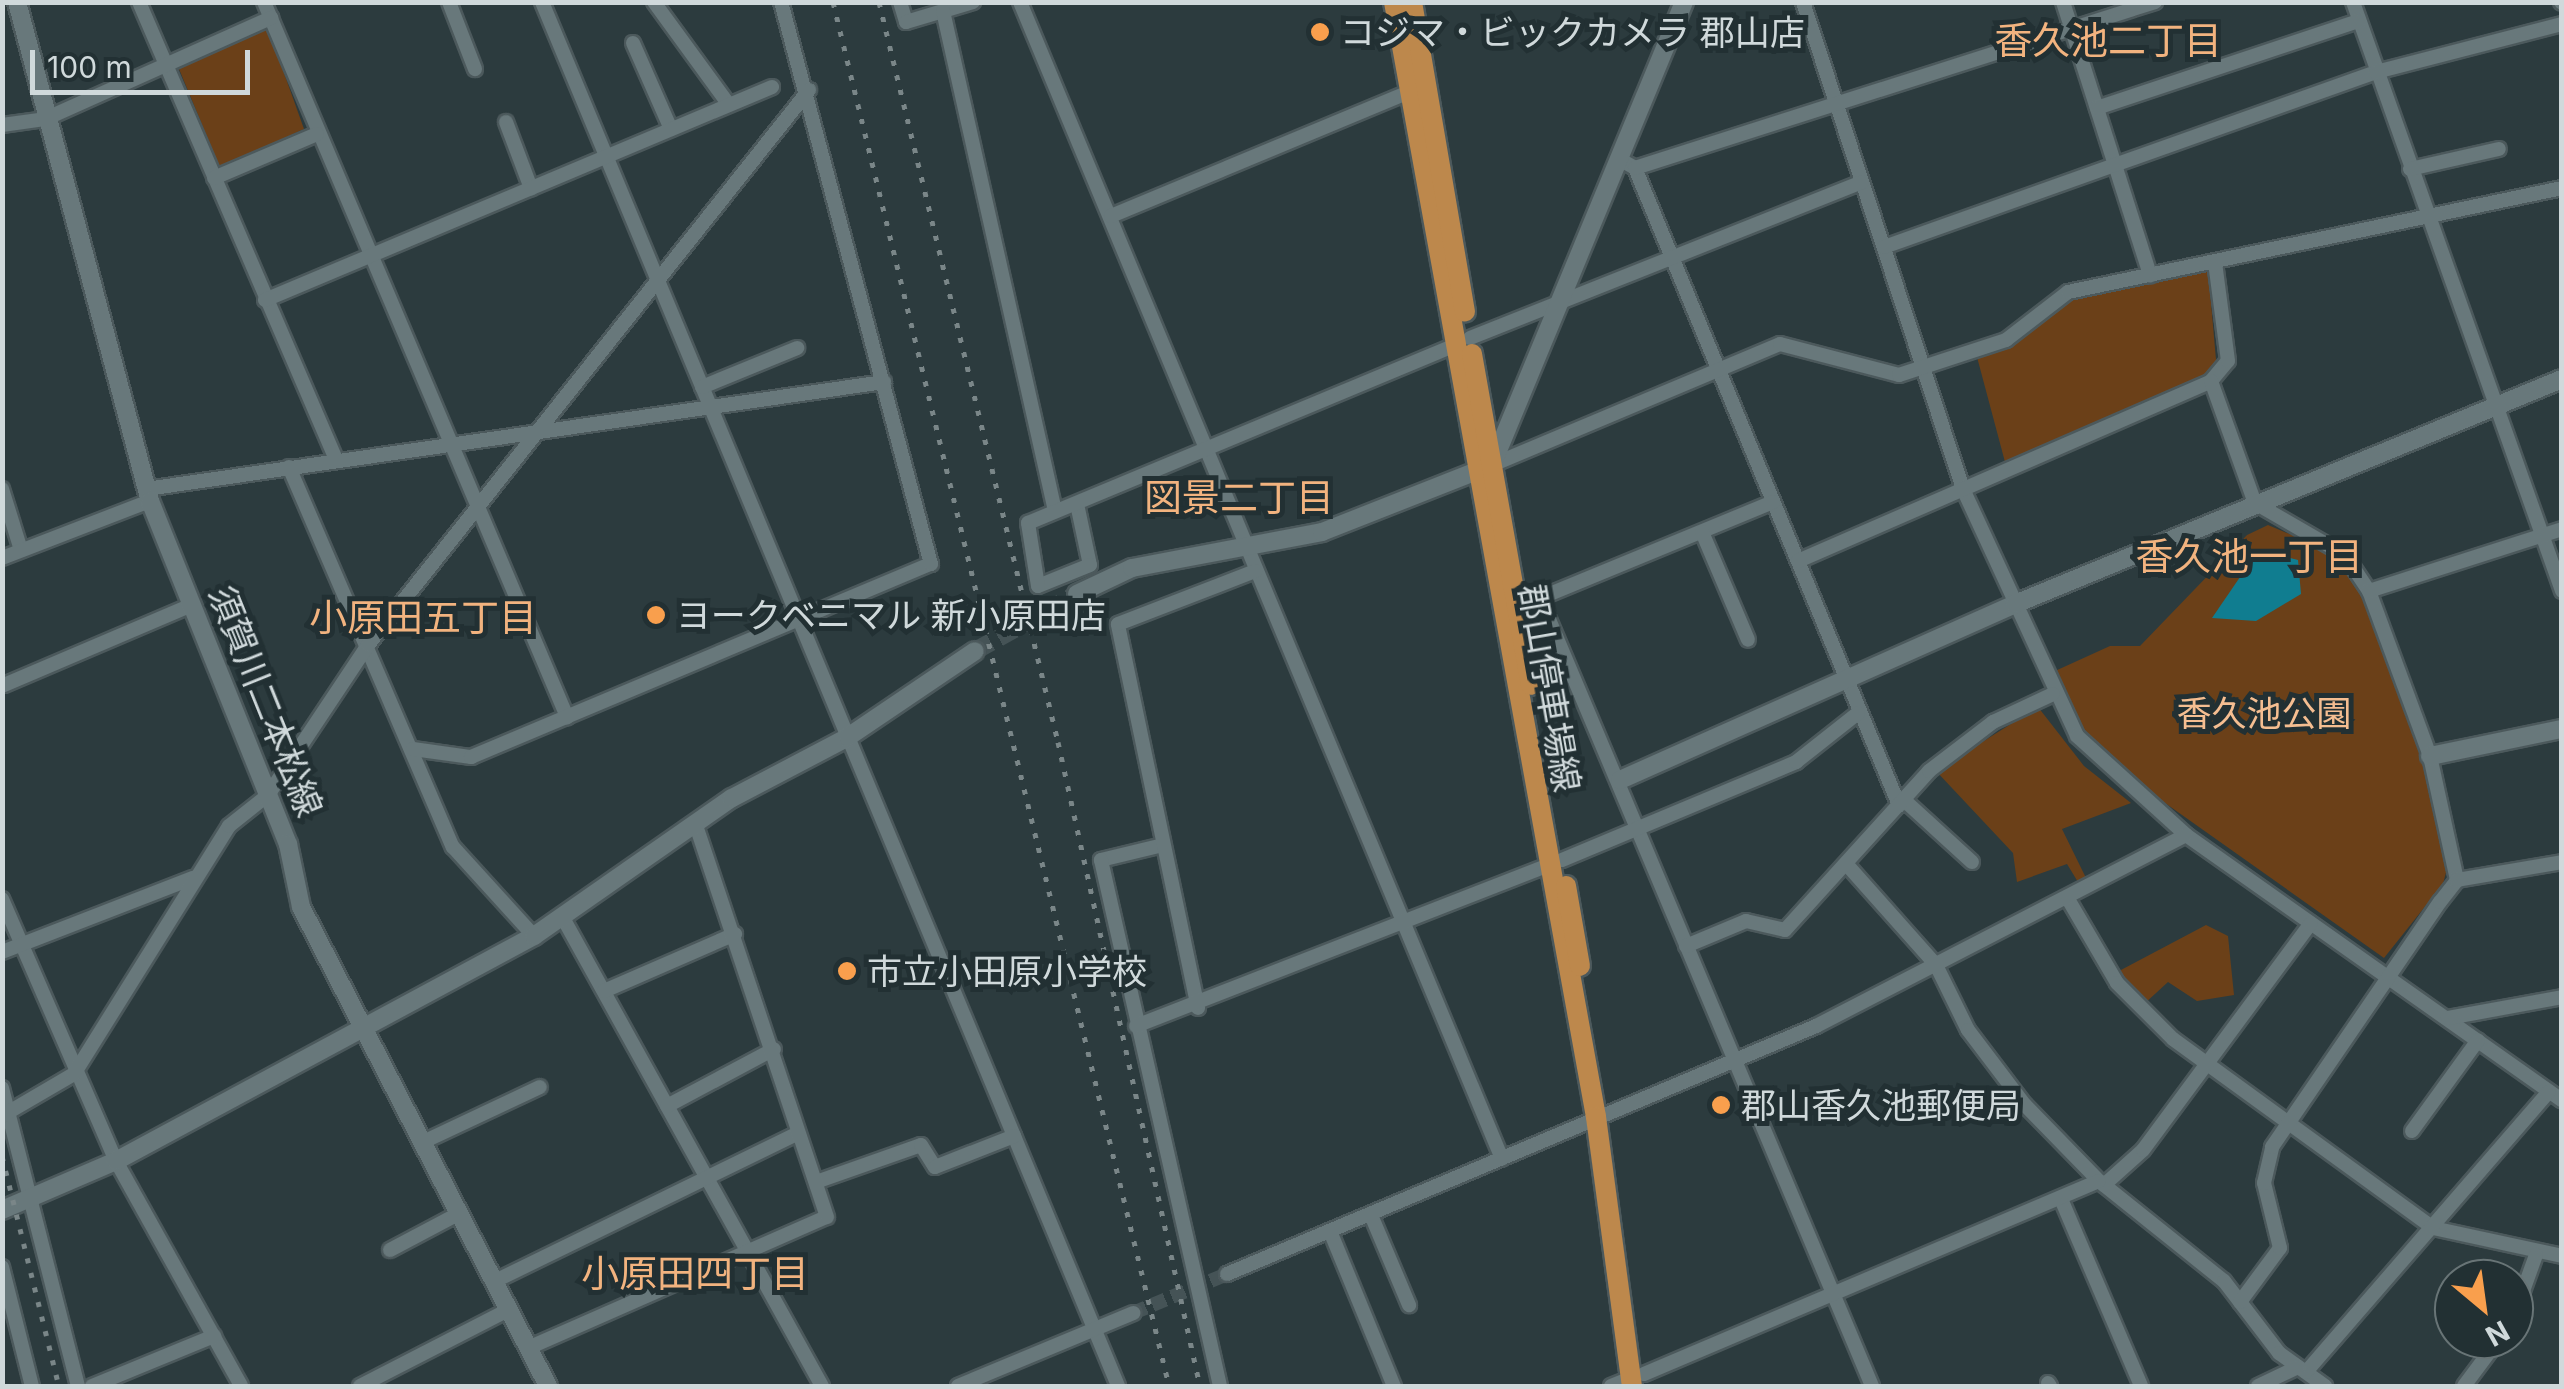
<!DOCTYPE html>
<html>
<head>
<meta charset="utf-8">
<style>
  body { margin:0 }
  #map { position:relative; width:2564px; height:1389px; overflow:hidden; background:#2c3b3e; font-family:Inter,"Noto Sans JP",sans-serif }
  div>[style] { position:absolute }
  .green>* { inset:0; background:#6b4018 }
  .water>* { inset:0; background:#107d90 }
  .minor-tunnel>* { height:14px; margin-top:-7px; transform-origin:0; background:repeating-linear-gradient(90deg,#455356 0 14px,transparent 0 21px) }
  .tertiary-tunnel>* { height:18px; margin-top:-9px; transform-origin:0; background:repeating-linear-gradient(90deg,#455356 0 18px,transparent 0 27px) }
  .roads { filter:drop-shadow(2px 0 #4c595c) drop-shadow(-2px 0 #4c595c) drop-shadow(0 2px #4c595c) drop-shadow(0 -2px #4c595c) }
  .minor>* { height:14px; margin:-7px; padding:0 7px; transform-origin:7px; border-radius:7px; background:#68787b }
  .tertiary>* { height:18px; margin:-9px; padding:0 9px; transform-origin:9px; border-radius:9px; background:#68787b }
  .secondary>* { height:18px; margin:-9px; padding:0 9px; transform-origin:9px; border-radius:9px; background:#68787b }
  .primary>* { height:20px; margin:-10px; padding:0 10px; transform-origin:10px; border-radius:10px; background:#bd884c }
  .rail>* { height:5px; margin-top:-2.5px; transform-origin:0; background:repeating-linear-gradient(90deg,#7a8688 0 5px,transparent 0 15px) }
  .dots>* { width:28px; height:28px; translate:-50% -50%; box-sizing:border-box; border:5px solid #223033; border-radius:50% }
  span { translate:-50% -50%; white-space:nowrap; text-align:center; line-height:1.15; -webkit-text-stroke:10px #223033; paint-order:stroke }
  .poi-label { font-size:35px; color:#d0d9db }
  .left { translate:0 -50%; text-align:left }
  .street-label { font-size:35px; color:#d0d9db }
  .park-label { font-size:35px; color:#f5be91 }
  .neighbourhood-label { font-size:38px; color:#f2b37f }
  .frame { position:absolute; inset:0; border:5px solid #d0d9db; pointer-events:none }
  .north { position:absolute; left:2434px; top:1259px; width:100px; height:100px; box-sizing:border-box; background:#223033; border:2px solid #687476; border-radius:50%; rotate:151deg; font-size:28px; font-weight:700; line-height:40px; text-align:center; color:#d0d9db }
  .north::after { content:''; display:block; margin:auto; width:35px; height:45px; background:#f99f4d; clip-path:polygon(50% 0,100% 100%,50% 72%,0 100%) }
  .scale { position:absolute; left:30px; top:50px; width:220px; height:45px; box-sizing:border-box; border:5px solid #d0d9db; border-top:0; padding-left:12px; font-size:30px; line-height:35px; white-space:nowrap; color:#d0d9db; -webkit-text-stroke:8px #223033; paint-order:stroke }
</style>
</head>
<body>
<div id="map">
  <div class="green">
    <div style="clip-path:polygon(268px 28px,304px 129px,220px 168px,179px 69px)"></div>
    <div style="clip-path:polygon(2208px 269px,2217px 371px,2005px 462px,1977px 357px,2069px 297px)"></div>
    <div style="clip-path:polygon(2268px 525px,2330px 551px,2353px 573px,2422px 744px,2449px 861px,2443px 884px,2384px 958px,2117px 769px,2086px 736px,2055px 671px,2110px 646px,2140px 646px,2247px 535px)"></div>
    <div style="clip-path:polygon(2038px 707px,2084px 766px,2131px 803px,2062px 829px,2086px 878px,2078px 882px,2067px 864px,2017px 882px,2013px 853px,1936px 771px)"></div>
    <div style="clip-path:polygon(2206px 925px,2228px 936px,2234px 995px,2197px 1001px,2168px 982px,2143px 1005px,2119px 971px)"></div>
  </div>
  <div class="water">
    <div style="clip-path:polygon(2269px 553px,2298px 560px,2301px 594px,2256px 621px,2212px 618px,2251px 561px)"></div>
  </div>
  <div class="minor-tunnel">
    <div style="left:1133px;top:1313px;width:102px;rotate:-22.5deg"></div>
  </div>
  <div class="tertiary-tunnel">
    <div style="left:975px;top:651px;width:117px;rotate:-29.2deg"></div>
  </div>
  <div class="roads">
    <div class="minor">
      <div style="left:139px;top:2px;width:498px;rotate:66.7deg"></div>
      <div style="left:264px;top:2px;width:777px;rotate:67.03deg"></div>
      <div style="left:449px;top:2px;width:72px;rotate:68.8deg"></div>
      <div style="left:542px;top:2px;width:1499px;rotate:67.4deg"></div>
      <div style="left:654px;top:2px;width:127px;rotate:53.9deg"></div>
      <div style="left:900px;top:2px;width:21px;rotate:73deg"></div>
      <div style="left:906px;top:22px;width:70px;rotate:-16.6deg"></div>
      <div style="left:1020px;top:2px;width:1253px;rotate:67.38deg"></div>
      <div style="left:1803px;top:2px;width:513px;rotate:71.81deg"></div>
      <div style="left:1963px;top:489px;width:272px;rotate:65.2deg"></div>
      <div style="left:2077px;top:736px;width:147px;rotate:42.2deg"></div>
      <div style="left:2186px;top:835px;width:460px;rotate:35.2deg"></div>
      <div style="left:2063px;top:2px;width:287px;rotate:72.3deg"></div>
      <div style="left:2353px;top:2px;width:625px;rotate:70.46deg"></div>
      <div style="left:2561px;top:2px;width:1px;rotate:45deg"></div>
      <div style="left:943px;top:11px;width:512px;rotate:77.37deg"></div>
      <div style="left:633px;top:43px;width:94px;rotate:66.2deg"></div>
      <div style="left:2097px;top:108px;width:276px;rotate:-18.4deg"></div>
      <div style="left:506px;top:122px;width:71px;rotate:69.3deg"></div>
      <div style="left:2px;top:125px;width:43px;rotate:-7.9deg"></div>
      <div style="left:45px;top:119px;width:248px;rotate:-24.1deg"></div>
      <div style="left:1619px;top:159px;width:18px;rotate:29deg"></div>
      <div style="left:1635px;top:168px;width:690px;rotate:67.49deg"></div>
      <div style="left:1635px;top:168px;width:546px;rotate:-17.7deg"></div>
      <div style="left:2410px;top:169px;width:91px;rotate:-12.7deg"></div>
      <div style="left:214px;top:178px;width:112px;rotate:-23.1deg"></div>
      <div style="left:1111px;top:216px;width:328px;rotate:-22.6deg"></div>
      <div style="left:1884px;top:247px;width:522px;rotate:-19.58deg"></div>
      <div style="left:2376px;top:72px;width:192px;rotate:-14.5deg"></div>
      <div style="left:265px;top:300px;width:550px;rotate:-22.79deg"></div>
      <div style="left:1470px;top:338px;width:422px;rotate:-21.7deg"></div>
      <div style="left:2211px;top:381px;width:26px;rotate:-50deg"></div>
      <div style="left:2228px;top:361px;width:100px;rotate:-97.5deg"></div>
      <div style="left:702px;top:387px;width:103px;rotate:-22.3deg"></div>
      <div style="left:1492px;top:465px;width:312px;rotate:-22.8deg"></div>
      <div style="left:1780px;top:344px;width:123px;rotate:14.6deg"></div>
      <div style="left:1899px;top:375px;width:113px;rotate:-18.1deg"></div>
      <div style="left:2006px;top:340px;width:78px;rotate:-37.7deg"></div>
      <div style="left:2068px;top:292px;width:505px;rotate:-11.89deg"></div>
      <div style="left:289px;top:467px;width:414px;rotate:66.7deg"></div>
      <div style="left:453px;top:847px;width:120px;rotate:47.7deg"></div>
      <div style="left:2px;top:489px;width:64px;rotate:72.7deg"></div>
      <div style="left:146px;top:489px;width:746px;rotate:-8.25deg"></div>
      <div style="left:1773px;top:502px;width:252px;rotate:157.6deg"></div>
      <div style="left:1540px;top:598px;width:855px;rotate:67.15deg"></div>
      <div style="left:1077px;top:504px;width:62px;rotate:78deg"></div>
      <div style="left:1090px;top:565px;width:56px;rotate:158deg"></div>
      <div style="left:1038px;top:586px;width:64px;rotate:-99deg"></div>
      <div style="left:1028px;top:523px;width:465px;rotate:-22.6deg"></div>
      <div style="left:1702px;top:532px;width:117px;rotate:66.9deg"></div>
      <div style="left:2px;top:558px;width:159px;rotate:-21.1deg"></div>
      <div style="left:1798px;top:561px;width:451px;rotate:-23.5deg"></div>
      <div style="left:2211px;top:381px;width:130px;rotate:70.2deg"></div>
      <div style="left:2255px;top:503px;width:104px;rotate:30deg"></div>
      <div style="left:2345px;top:555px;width:43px;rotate:56.3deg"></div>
      <div style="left:2369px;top:591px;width:176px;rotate:69.7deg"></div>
      <div style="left:2430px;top:756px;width:127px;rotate:77.7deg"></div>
      <div style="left:2369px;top:591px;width:203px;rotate:-17.8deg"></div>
      <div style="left:4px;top:685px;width:204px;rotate:-23.1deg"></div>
      <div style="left:413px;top:749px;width:59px;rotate:7.9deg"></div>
      <div style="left:471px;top:757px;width:499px;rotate:-22.8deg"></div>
      <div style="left:931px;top:564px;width:582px;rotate:-104.94deg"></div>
      <div style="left:1904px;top:800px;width:92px;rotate:42.4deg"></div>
      <div style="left:1163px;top:845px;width:64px;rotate:166.4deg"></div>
      <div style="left:1101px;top:860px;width:539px;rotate:77.25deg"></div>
      <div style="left:1562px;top:860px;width:254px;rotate:-22.7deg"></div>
      <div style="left:1796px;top:762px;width:79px;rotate:-38.3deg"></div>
      <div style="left:1849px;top:867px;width:131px;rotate:48.4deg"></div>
      <div style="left:1936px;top:965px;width:72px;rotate:63.8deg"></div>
      <div style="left:1968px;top:1030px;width:94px;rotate:52.8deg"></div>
      <div style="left:2025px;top:1105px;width:106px;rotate:45.8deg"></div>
      <div style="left:2099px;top:1181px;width:160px;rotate:38.7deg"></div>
      <div style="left:2224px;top:1281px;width:91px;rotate:52.6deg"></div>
      <div style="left:2279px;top:1353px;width:57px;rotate:35.7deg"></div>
      <div style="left:2px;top:899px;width:286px;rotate:66.5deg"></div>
      <div style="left:116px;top:1161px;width:257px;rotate:60.9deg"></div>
      <div style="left:2068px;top:899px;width:97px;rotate:59.7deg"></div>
      <div style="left:2117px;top:983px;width:79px;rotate:45deg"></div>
      <div style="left:2173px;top:1039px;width:321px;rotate:36deg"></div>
      <div style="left:2433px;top:1228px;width:132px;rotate:12.2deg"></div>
      <div style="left:563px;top:918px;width:535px;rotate:61.04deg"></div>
      <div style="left:1686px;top:946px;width:65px;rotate:-22.6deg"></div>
      <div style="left:1746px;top:921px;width:40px;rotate:13deg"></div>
      <div style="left:1785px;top:930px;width:215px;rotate:-47.8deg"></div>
      <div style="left:1929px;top:771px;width:81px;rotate:-37.4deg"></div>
      <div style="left:1993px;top:722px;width:66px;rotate:-25deg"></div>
      <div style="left:2px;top:952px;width:205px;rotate:-21.2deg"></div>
      <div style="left:604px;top:991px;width:143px;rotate:-23.5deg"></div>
      <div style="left:1198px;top:1008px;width:392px;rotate:-101.8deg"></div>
      <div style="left:1118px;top:624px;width:147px;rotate:-21.1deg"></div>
      <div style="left:2448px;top:1018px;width:116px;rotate:-10.4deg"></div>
      <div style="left:1136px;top:1026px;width:443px;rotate:-21.3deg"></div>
      <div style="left:2px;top:1088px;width:308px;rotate:75.7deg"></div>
      <div style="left:667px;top:1106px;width:121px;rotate:-28deg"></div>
      <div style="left:2px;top:1116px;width:83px;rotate:-30.3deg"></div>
      <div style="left:74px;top:1074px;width:292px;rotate:-58deg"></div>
      <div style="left:229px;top:826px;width:50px;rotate:-38.5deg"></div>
      <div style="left:268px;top:795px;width:180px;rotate:-56.3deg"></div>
      <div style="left:368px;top:645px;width:709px;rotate:-51.53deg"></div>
      <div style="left:2412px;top:1131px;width:112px;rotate:-54deg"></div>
      <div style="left:423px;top:1142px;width:129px;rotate:-25.2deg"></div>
      <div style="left:816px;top:1182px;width:111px;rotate:-19.4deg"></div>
      <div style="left:921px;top:1145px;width:26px;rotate:58deg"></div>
      <div style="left:935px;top:1167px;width:85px;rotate:-21.4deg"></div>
      <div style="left:2104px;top:1185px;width:52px;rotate:-41.9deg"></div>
      <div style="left:2143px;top:1150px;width:282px;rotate:-53.5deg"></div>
      <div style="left:2061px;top:1199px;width:203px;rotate:66.8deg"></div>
      <div style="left:1371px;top:1215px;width:98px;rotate:67.1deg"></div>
      <div style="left:1330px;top:1231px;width:168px;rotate:67.6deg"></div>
      <div style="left:390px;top:1250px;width:79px;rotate:-27.9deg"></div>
      <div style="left:2px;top:1267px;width:123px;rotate:75.9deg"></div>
      <div style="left:1227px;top:1274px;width:639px;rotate:-22.83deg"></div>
      <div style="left:1816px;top:1026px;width:416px;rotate:-27.3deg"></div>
      <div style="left:493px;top:1282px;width:339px;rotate:-26deg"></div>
      <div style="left:2240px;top:1302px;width:67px;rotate:-53.5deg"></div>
      <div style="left:2280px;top:1248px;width:67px;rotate:-103.8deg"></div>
      <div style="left:2264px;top:1183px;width:37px;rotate:-77deg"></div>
      <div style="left:2272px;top:1147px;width:297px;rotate:-55.6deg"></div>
      <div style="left:2440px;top:902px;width:28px;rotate:-52deg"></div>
      <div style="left:2457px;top:880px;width:107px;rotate:-9.7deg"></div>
      <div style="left:2514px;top:1316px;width:65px;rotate:-70.2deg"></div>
      <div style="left:528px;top:1348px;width:326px;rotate:-23.7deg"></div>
      <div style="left:827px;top:1217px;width:416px;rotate:-108.5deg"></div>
      <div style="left:2306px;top:1372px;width:371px;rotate:-49.1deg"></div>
      <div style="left:1644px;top:1374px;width:494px;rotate:-23deg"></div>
      <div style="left:2048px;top:1383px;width:4px;rotate:56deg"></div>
      <div style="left:92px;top:1386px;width:132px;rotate:-22.3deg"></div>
      <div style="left:360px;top:1386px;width:166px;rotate:-27.2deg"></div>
      <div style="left:958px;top:1386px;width:190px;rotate:-22.6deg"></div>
      <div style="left:1611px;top:1386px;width:22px;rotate:-22deg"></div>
      <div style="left:2258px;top:1386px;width:44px;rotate:-25.4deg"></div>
      <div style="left:2464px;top:1386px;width:59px;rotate:-53.3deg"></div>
    </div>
    <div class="tertiary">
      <div style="left:1077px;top:594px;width:61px;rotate:-25.3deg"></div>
      <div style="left:1132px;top:568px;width:193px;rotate:-10.7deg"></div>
      <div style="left:1322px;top:532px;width:183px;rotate:-21.5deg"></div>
      <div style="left:1492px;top:465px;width:501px;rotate:-67.48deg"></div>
      <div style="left:2430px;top:756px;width:135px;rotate:-11.6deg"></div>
      <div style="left:1620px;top:780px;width:432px;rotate:-24deg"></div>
      <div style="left:2015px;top:604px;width:591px;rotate:-22.36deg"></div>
      <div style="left:2px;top:1210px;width:124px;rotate:-23.3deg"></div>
      <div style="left:116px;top:1161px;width:475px;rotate:-28.3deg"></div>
      <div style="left:534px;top:936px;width:241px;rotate:-34.9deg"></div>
      <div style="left:732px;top:798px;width:131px;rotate:-27.7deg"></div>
      <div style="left:848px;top:737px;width:153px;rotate:-34.1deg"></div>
    </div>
    <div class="secondary">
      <div style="left:17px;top:2px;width:516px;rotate:75.08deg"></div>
      <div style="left:150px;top:501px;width:370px;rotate:68.1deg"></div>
      <div style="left:288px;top:844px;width:64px;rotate:78.3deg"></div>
      <div style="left:301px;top:907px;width:539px;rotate:62.72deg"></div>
    </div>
    <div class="primary">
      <div style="left:1394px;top:2px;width:1133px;rotate:79.73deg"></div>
      <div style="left:1596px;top:1117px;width:271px;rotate:82.4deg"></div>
      <div style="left:1412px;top:2px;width:314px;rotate:80.3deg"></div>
      <div style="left:1472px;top:354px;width:336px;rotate:79.9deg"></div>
      <div style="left:1566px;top:886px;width:81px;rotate:80.1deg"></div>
    </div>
  </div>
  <div class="rail">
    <div style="left:833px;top:2px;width:1424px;rotate:76.35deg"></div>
    <div style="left:879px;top:2px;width:761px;rotate:76.4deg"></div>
    <div style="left:1058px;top:742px;width:659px;rotate:77.57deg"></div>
    <div style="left:2px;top:1156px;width:237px;rotate:76.1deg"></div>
  </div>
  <div class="dots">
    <div style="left:1320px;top:32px;background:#f99f4d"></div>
    <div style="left:656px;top:615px;background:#f99f4d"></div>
    <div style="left:847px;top:971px;background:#f99f4d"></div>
    <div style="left:1721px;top:1105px;background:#f99f4d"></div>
  </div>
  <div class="poi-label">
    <span class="left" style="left:1340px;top:32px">コジマ・ビックカメラ 郡山店</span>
    <span class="left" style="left:676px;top:615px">ヨークベニマル 新小原田店</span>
    <span class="left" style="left:867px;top:971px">市立小田原小学校</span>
    <span class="left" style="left:1741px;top:1105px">郡山香久池郵便局</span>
  </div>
  <div class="street-label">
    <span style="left:1550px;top:688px;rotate:80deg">郡山停車場線</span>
    <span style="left:266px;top:701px;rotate:68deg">須賀川二本松線</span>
  </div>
  <div class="park-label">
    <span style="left:2264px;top:713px">香久池公園</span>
  </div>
  <div class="neighbourhood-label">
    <span style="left:2108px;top:41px">香久池二丁目</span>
    <span style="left:1239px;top:498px">図景二丁目</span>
    <span style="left:2249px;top:557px">香久池一丁目</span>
    <span style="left:423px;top:618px">小原田五丁目</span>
    <span style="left:695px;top:1274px">小原田四丁目</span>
  </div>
  <div class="frame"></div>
  <div class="north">N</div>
  <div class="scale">100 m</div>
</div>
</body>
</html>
